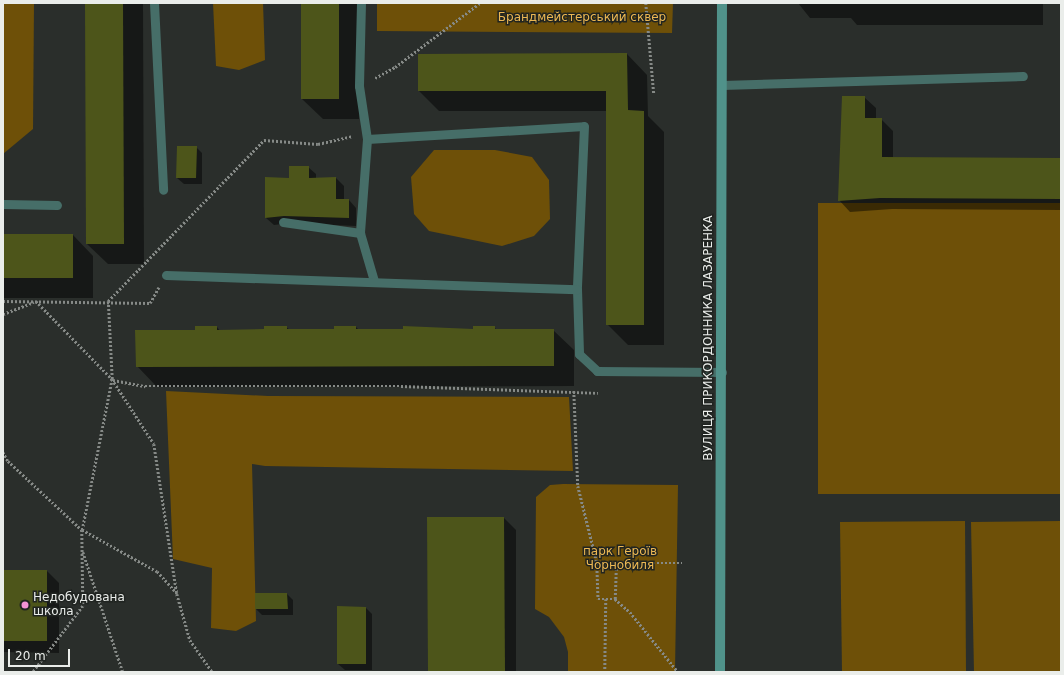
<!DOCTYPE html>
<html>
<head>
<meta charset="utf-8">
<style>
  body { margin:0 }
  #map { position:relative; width:1064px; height:675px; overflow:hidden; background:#2a2e2b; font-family:"DejaVu Sans",sans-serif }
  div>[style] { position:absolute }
  .green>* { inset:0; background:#6e5008 }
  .shadow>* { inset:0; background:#0007 }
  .building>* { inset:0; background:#4d551a }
  .path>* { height:2.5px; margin-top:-1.25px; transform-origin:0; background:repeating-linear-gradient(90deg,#868a87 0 2px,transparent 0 4px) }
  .lane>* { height:9px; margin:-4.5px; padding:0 4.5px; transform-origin:4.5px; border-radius:4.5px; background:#466e68 }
  .secondary>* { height:10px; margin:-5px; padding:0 5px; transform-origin:5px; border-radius:5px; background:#50928a }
  .dots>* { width:11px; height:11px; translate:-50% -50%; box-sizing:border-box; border:2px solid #202421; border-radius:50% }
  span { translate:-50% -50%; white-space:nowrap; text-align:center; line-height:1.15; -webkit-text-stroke:3px #202421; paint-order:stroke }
  .park-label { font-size:12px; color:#ecb853 }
  .street-label { font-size:12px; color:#eaedea }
  .poi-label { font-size:12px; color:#eaedea }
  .left { translate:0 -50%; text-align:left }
  .frame { position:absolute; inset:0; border:4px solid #eaedea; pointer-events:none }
  .scale { position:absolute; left:8px; top:649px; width:62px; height:18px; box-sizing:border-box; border:2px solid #eaedea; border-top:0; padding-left:5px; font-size:12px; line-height:14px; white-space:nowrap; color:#eaedea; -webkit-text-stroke:3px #202421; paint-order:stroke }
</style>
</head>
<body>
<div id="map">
  <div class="green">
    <div style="clip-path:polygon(3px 3px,34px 3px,33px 129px,3px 154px)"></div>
    <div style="clip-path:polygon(213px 3px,263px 3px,265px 60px,239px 70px,216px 66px)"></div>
    <div style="clip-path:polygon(377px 3px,673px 3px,672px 33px,377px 31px)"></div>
    <div style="clip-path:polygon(434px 150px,495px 150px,532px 157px,549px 180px,550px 219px,534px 236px,502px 246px,429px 231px,414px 214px,411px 177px)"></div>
    <div style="clip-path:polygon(818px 203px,1061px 203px,1061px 494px,818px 494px)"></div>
    <div style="clip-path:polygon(166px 391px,268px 396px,569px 397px,573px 471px,265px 466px,252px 464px,256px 621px,236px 631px,211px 628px,212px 568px,173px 559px)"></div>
    <div style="clip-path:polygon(563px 484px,678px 485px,675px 672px,568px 672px,568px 652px,564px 637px,549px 617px,535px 609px,536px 497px,550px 485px)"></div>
    <div style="clip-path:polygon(965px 521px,966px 672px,842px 672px,840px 522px)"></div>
    <div style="clip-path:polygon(1061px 521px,1061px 672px,974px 672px,971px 522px)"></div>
  </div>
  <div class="shadow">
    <div style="clip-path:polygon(86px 3px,143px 3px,144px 264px,108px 264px,87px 244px)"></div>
    <div style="clip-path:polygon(302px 3px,358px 3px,359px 119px,323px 119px,302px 99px)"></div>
    <div style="clip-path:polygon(798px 3px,1043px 3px,1043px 25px,857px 25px,851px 18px,810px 18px)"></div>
    <div style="clip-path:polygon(627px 54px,647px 75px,648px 116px,664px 132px,664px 345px,628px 345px,607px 324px,607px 111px,439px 111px,419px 91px,419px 55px)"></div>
    <div style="clip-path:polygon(864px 97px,876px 108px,876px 119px,881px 119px,893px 131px,893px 158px,1061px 159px,1061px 210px,892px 209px,850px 212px,839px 200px)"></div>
    <div style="clip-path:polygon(196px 147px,202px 153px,202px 184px,184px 184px,177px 178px)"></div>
    <div style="clip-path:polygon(308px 167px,316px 174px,316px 178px,336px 178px,344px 186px,344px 200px,349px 200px,356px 208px,356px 226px,292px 223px,274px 225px,266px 218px,290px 178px)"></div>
    <div style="clip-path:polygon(3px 235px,73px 235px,93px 256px,93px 298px,3px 298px)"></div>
    <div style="clip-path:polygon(217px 327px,220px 331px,265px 330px,286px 327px,290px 330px,335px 330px,356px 327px,359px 330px,474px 330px,494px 327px,497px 330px,553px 330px,574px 350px,574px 386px,157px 387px,137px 366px,196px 331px)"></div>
    <div style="clip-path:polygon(504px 518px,516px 530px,516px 672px,429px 672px)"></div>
    <div style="clip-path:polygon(3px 571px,47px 571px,59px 583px,59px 653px,3px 652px)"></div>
    <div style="clip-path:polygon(287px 594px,293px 600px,293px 615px,262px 615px,256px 609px)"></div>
    <div style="clip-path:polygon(366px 608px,372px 614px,372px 670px,345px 670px,338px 664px)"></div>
  </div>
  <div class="building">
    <div style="clip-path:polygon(85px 3px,123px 3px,124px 244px,86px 244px)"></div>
    <div style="clip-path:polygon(301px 3px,339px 3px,339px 99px,301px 99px)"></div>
    <div style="clip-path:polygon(627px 53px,628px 110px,644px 111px,644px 325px,606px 325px,606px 91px,418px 91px,418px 54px)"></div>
    <div style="clip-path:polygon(842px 96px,865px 96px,865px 118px,882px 118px,882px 157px,1061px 158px,1061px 199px,880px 198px,838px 201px)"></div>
    <div style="clip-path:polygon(177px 146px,197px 146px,196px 178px,176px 178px)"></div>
    <div style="clip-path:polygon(289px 166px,309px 166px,309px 178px,336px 177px,336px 199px,349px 199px,349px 218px,284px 216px,265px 218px,265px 177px,289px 178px)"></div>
    <div style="clip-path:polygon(3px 234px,73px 234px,73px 278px,3px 278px)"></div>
    <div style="clip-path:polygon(195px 326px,217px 326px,217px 330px,264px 329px,264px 326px,287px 326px,287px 329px,334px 329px,334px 326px,356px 326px,356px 329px,403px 329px,403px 326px,473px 329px,473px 326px,495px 326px,495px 329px,554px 329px,554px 366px,136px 367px,135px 330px,195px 330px)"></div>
    <div style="clip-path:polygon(427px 517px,504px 517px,505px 672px,428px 672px)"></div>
    <div style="clip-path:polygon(3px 570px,47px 570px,47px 641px,3px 641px)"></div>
    <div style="clip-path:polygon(255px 593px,287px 593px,288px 609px,255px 609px)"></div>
    <div style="clip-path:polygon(337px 606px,366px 607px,366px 664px,337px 664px)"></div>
  </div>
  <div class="path">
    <div style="left:646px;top:3px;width:91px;rotate:85deg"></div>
    <div style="left:375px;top:78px;width:23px;rotate:-29deg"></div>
    <div style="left:395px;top:67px;width:106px;rotate:-37deg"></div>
    <div style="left:3px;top:301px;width:147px;rotate:0.8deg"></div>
    <div style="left:150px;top:303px;width:18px;rotate:-61deg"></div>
    <div style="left:36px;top:301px;width:109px;rotate:45.7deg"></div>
    <div style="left:112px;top:379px;width:77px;rotate:57.1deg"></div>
    <div style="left:154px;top:444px;width:152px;rotate:81.3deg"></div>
    <div style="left:177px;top:594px;width:30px;rotate:-132deg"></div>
    <div style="left:157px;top:572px;width:86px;rotate:-150.8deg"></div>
    <div style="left:82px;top:530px;width:154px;rotate:-78.8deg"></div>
    <div style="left:112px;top:379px;width:78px;rotate:-92.9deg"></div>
    <div style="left:108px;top:301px;width:224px;rotate:-45.9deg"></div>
    <div style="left:264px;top:140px;width:54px;rotate:4.2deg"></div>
    <div style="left:318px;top:144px;width:35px;rotate:-13deg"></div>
    <div style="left:3px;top:314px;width:33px;rotate:-21deg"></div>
    <div style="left:113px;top:380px;width:33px;rotate:11deg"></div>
    <div style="left:145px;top:386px;width:256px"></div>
    <div style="left:401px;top:386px;width:197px;rotate:2deg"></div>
    <div style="left:574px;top:391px;width:95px;rotate:87.6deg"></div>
    <div style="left:578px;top:486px;width:79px;rotate:76.1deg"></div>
    <div style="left:597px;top:563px;width:36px;rotate:88deg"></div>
    <div style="left:598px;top:599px;width:8px"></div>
    <div style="left:606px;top:599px;width:73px;rotate:90.8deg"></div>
    <div style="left:3px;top:452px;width:10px;rotate:61deg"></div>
    <div style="left:8px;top:461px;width:101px;rotate:43deg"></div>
    <div style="left:82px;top:530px;width:76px;rotate:89.2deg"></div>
    <div style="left:83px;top:606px;width:83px;rotate:127.1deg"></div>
    <div style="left:83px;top:552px;width:126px;rotate:71.6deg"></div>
    <div style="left:597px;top:563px;width:85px"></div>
    <div style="left:177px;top:594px;width:48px;rotate:74.2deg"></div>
    <div style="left:190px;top:640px;width:39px;rotate:55deg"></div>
    <div style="left:606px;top:599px;width:9px"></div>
    <div style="left:615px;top:599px;width:36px;rotate:-88deg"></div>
    <div style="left:615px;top:599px;width:20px;rotate:41deg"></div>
    <div style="left:630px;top:612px;width:77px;rotate:51.3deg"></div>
  </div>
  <div class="lane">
    <div style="left:154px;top:3px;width:187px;rotate:87.2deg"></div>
    <div style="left:361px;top:3px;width:83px;rotate:91.4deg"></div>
    <div style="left:359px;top:86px;width:54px;rotate:81.4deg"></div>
    <div style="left:367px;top:139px;width:94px;rotate:94.3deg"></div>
    <div style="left:360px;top:233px;width:50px;rotate:73.7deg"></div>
    <div style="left:722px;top:85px;width:301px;rotate:-1.7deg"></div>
    <div style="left:367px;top:139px;width:217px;rotate:-3.4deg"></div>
    <div style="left:584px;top:126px;width:163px;rotate:92.5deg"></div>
    <div style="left:577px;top:289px;width:65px;rotate:88.2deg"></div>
    <div style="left:579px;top:354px;width:25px;rotate:43deg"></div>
    <div style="left:597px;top:371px;width:125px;rotate:0.5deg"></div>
    <div style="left:3px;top:204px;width:54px;rotate:1.1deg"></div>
    <div style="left:283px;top:222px;width:78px;rotate:8.1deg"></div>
    <div style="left:166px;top:275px;width:411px;rotate:2deg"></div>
  </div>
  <div class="secondary">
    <div style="left:720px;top:672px;width:669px;rotate:-89.83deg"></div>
  </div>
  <div class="dots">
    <div style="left:25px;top:605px;background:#f391d6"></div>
  </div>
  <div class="park-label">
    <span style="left:582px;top:18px">Брандмейстерський сквер</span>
    <span style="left:620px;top:559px">парк Героїв<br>Чорнобиля</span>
  </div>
  <div class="street-label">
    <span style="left:709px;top:338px;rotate:-90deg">ВУЛИЦЯ ПРИКОРДОННИКА ЛАЗАРЕНКА</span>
  </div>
  <div class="poi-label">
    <span class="left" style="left:33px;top:605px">Недобудована<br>школа</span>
  </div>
  <div class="frame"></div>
  <div class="scale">20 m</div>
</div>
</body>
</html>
